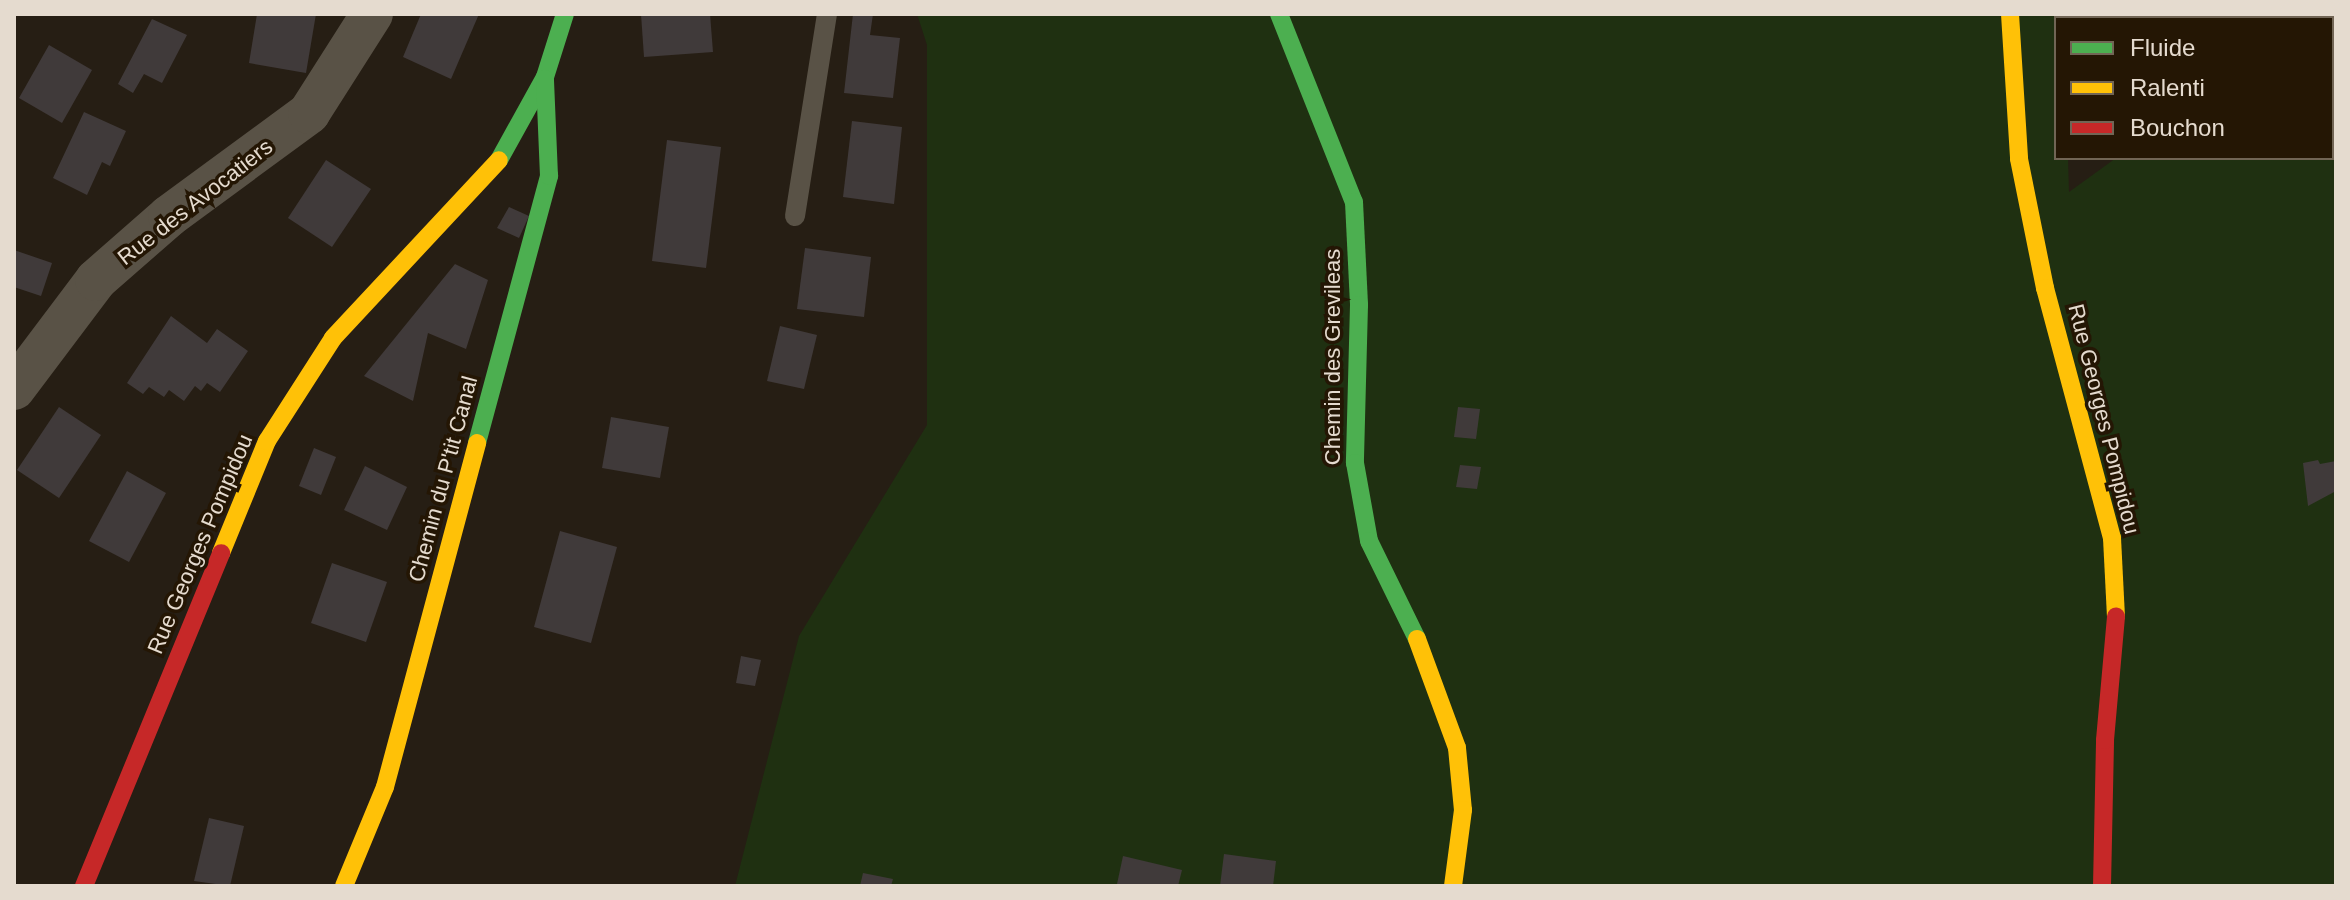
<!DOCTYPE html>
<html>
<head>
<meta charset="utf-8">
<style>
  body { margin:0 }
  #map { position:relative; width:2350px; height:900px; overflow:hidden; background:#261e14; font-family:Arial,sans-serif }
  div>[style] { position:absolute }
  .green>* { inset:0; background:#1f3011 }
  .building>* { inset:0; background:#403a3a }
  .lane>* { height:20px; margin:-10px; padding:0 10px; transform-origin:10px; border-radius:10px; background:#595246 }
  .street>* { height:42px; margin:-21px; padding:0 21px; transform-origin:21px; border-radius:21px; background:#595246 }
  .fast>* { height:18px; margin:-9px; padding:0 9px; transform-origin:9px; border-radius:9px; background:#4caf50 }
  .slow>* { height:18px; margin:-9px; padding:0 9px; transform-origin:9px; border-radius:9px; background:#ffc107 }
  .jam>* { height:18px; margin:-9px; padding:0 9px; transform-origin:9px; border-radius:9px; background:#c62828 }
  span { translate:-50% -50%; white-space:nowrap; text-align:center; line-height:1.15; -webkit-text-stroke:7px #241604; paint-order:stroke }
  .street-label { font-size:22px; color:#e5dbcf }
  .frame { position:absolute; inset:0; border:16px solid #e5dbcf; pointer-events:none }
  .legend { position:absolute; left:2054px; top:16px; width:280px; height:144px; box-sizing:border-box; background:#241604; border:2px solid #716555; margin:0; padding:10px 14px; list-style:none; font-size:24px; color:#e5dbcf }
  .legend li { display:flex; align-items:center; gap:16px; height:40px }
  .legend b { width:40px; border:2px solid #716555 }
</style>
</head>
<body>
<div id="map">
  <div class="green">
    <div style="clip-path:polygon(917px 14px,2067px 14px,2056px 18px,2056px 158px,2068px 158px,2069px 192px,2116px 158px,2332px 158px,2332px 18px,2297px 18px,2336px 14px,2336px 886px,735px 886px,799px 636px,927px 425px,927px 45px)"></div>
  </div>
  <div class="building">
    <div style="clip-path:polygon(257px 14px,316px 14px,306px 73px,249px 63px)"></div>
    <div style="clip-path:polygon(421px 14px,479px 14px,451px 79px,403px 57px)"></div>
    <div style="clip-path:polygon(641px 14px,710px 14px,713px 52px,644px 57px)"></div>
    <div style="clip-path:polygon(853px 14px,873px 14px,870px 35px,900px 38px,893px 98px,844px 93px)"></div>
    <div style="clip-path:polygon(152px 19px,187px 35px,162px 83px,144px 74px,133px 93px,118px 84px)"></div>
    <div style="clip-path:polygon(49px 45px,92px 70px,62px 123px,19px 98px)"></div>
    <div style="clip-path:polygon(84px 112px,126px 131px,110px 166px,102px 162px,87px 195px,53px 178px)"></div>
    <div style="clip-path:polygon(852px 121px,902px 127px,894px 204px,843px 197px)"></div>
    <div style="clip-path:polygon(667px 140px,721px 147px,706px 268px,652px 261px)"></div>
    <div style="clip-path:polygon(326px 160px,371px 189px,332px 247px,288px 218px)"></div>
    <div style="clip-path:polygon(509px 207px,529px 216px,519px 238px,497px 228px)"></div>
    <div style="clip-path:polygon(805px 248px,871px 257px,864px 317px,797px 309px)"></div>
    <div style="clip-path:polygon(14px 250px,52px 263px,41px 296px,14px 287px)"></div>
    <div style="clip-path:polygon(455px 264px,488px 280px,466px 349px,428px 333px,413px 401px,364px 376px)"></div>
    <div style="clip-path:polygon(171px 316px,207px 343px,217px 329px,248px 351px,220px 392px,207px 383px,201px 391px,195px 386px,184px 401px,169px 390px,164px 397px,149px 387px,143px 394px,127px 383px)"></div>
    <div style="clip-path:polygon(780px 326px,817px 335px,804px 389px,767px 381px)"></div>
    <div style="clip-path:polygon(59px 407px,101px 435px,59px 498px,17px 470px)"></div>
    <div style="clip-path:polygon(1458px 407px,1480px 409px,1476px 439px,1454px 437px)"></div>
    <div style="clip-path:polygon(611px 417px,669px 427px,660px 478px,602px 468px)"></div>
    <div style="clip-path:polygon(314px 448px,336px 457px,321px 495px,299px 486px)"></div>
    <div style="clip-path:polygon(2318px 460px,2320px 464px,2336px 461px,2336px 491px,2308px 506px,2303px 463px)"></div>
    <div style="clip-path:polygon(1460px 465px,1481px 467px,1477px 489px,1456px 487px)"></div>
    <div style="clip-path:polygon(365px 466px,407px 487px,387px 530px,344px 510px)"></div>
    <div style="clip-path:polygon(127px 471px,166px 493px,129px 562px,89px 541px)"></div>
    <div style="clip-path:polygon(560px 531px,617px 547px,591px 643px,534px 627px)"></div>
    <div style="clip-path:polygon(332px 563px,387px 582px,366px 642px,311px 623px)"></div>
    <div style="clip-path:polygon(741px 656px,761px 660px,755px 686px,736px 683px)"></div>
    <div style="clip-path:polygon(209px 818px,244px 826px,230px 886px,194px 881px)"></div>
    <div style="clip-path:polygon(1224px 854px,1276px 861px,1273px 886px,1220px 886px)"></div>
    <div style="clip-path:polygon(1123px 856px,1182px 870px,1178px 886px,1117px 884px)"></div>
    <div style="clip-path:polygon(863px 873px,893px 879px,891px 886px,860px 886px)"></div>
  </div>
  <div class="lane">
    <div style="left:795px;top:216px;width:205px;rotate:-81deg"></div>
  </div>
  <div class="street">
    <div style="left:14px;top:389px;width:136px;rotate:-53deg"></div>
    <div style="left:96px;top:280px;width:97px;rotate:-41.2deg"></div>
    <div style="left:169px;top:216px;width:174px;rotate:-36.3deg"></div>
    <div style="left:309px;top:113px;width:117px;rotate:-57.5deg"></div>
  </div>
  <div class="fast">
    <div style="left:1279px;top:14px;width:202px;rotate:68.3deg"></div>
    <div style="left:1354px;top:202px;width:103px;rotate:87.2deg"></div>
    <div style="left:1359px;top:305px;width:158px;rotate:91.5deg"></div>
    <div style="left:1355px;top:463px;width:79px;rotate:79.8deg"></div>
    <div style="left:1369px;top:541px;width:109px;rotate:63.9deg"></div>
    <div style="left:499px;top:160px;width:95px;rotate:-61deg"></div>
    <div style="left:545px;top:77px;width:66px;rotate:-72.4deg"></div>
    <div style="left:477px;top:443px;width:277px;rotate:-74.9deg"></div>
    <div style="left:549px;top:176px;width:97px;rotate:-92.4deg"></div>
  </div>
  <div class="slow">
    <div style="left:2010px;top:14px;width:145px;rotate:86.4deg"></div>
    <div style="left:2019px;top:159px;width:132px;rotate:78.6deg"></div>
    <div style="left:2045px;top:288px;width:259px;rotate:75deg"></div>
    <div style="left:2112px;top:538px;width:78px;rotate:87.1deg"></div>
    <div style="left:221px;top:553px;width:121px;rotate:-67.7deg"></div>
    <div style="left:267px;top:441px;width:122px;rotate:-57.3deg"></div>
    <div style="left:333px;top:338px;width:243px;rotate:-47deg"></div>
    <div style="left:1417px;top:639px;width:116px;rotate:69.8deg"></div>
    <div style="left:1457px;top:748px;width:62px;rotate:84.5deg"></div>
    <div style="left:1463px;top:810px;width:77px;rotate:97.5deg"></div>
    <div style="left:344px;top:886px;width:107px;rotate:-67.5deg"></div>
    <div style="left:385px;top:787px;width:356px;rotate:-75deg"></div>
  </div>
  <div class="jam">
    <div style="left:84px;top:886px;width:360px;rotate:-67.6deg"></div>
    <div style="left:2102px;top:886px;width:146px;rotate:-88.8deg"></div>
    <div style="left:2105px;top:740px;width:124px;rotate:-84.9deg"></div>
  </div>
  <div class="street-label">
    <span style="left:195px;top:202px;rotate:-38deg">Rue des Avocatiers</span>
    <span style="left:1333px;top:357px;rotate:-90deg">Chemin des Grevileas</span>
    <span style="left:2104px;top:419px;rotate:76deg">Rue Georges Pompidou</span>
    <span style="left:443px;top:479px;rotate:-75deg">Chemin du P'tit Canal</span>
    <span style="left:200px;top:544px;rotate:-67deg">Rue Georges Pompidou</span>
  </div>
  <div class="frame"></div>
  <ul class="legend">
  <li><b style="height:10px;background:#4caf50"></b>Fluide</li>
  <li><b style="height:10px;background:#ffc107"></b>Ralenti</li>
  <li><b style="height:10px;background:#c62828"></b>Bouchon</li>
  </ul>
</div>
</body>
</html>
